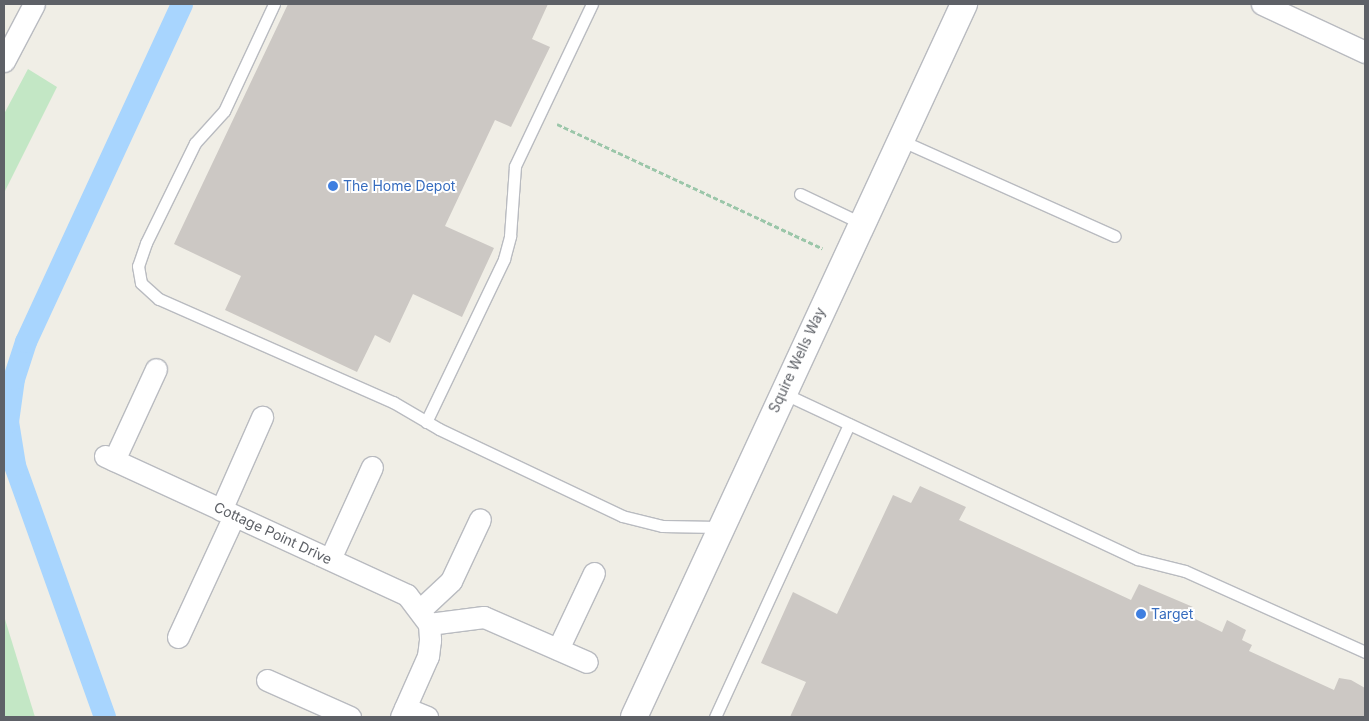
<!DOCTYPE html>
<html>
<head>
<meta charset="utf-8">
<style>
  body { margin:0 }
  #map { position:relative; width:1369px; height:721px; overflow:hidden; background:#f0eee6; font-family:Inter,sans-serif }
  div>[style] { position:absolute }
  .green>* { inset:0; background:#c3e7c5 }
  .canal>* { height:22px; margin:-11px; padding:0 11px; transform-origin:11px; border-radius:11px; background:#a8d5fe }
  .building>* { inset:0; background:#ccc8c4 }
  .path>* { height:3px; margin-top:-1.5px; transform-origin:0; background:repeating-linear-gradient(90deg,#9bc6a9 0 5px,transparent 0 7.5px) }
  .roads { filter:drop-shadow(1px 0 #b9bbc0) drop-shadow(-1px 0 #b9bbc0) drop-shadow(0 1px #b9bbc0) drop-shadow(0 -1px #b9bbc0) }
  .service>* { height:11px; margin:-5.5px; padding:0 5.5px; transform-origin:5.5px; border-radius:5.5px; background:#fff }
  .minor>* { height:21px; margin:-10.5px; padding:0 10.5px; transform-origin:10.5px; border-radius:10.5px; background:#fff }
  .tertiary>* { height:26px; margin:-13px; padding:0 13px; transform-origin:13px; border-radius:13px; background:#fff }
  .dots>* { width:14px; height:14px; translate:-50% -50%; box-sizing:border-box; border:2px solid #fff; border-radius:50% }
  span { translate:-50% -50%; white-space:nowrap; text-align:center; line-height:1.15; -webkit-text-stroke:4px #fff; paint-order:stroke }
  .shop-label { font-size:14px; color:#366cbe }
  .left { translate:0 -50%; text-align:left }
  .street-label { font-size:14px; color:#5e6167 }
  .frame { position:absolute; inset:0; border:5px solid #5e6167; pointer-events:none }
</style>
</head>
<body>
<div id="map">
  <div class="green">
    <div style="clip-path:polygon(28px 69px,57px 87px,4px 193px,4px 114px)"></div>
    <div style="clip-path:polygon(4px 616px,35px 717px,4px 717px)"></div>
  </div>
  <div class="canal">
    <div style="left:105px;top:717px;width:268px;rotate:-109.7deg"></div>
    <div style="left:15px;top:465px;width:44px;rotate:-99.2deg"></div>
    <div style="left:8px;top:422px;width:43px;rotate:-82.1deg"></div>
    <div style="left:14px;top:379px;width:39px;rotate:-72deg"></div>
    <div style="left:26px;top:342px;width:372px;rotate:-65.2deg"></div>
  </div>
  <div class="building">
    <div style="clip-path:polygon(288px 4px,548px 4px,532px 39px,550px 47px,511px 127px,495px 120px,445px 226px,494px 248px,462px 317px,413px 294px,390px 343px,375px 335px,357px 372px,225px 310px,241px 276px,174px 244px)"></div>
    <div style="clip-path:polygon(920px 486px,966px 507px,959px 520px,1131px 600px,1139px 584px,1193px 607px,1189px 616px,1222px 632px,1227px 620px,1246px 630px,1242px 640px,1252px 645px,1249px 651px,1334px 690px,1339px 678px,1351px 680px,1365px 688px,1365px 717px,790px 717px,806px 682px,761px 663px,793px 592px,837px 614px,893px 495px,911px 503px)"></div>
  </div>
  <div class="path">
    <div style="left:557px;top:124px;width:293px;rotate:25.1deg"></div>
  </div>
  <div class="roads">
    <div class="service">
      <div style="left:274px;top:4px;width:118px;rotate:115deg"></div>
      <div style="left:224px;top:111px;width:43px;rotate:132.2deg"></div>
      <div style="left:195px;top:143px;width:111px;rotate:116.1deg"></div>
      <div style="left:146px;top:243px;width:24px;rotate:109deg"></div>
      <div style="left:138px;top:266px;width:17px;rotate:80deg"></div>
      <div style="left:141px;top:283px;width:24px;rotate:42deg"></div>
      <div style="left:159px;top:299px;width:256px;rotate:23.8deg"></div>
      <div style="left:393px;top:402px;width:53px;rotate:30.4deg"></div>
      <div style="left:439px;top:429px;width:203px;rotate:25.4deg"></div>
      <div style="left:622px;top:516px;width:41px;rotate:14deg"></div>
      <div style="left:662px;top:526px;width:56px;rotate:1deg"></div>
      <div style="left:900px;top:140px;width:235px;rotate:24.1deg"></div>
      <div style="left:800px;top:194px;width:68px;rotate:25.4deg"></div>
      <div style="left:783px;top:393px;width:391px;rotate:25.1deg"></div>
      <div style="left:1137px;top:559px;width:49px;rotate:14deg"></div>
      <div style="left:1185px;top:571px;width:197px;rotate:24.2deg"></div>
      <div style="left:426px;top:422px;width:181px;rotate:-64.4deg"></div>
      <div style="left:504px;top:259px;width:24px;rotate:-75deg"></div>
      <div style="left:510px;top:236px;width:70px;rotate:-85.9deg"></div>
      <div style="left:515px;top:166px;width:179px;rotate:-64.6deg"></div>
      <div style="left:715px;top:717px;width:322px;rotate:-65.4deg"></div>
    </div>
    <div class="minor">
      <div style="left:1262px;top:4px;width:114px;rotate:25deg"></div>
      <div style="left:4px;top:61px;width:64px;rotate:-62.2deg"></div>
      <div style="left:105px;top:456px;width:332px;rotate:24.7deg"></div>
      <div style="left:407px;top:595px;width:36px;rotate:53deg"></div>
      <div style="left:429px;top:624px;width:16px;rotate:86deg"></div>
      <div style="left:430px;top:640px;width:16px;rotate:97deg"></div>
      <div style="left:428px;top:656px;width:67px;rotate:113.9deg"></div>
      <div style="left:114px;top:460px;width:100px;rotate:-65.2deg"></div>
      <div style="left:221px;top:510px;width:102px;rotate:-66.2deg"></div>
      <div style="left:330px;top:559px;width:101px;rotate:-65.5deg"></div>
      <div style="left:421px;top:609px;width:41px;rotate:-43deg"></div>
      <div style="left:451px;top:581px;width:68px;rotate:-64.9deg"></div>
      <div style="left:429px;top:624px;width:55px;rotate:-7.3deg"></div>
      <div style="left:484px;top:617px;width:112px;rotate:23.6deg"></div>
      <div style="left:178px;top:637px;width:133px;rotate:-65.2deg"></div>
      <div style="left:558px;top:649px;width:84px;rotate:-64.7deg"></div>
      <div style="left:267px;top:680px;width:91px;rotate:24deg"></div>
      <div style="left:405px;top:708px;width:24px;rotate:22deg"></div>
    </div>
    <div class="tertiary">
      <div style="left:634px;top:717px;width:786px;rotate:-65.16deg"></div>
    </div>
  </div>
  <div class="dots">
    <div style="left:333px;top:186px;background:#3f7fe0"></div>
    <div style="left:1141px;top:614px;background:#3f7fe0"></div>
  </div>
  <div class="shop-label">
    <span class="left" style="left:343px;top:186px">The Home Depot</span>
    <span class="left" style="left:1151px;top:614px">Target</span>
  </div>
  <div class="street-label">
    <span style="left:797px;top:360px;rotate:-65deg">Squire Wells Way</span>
    <span style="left:273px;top:533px;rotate:25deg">Cottage Point Drive</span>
  </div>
  <div class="frame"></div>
</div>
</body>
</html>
